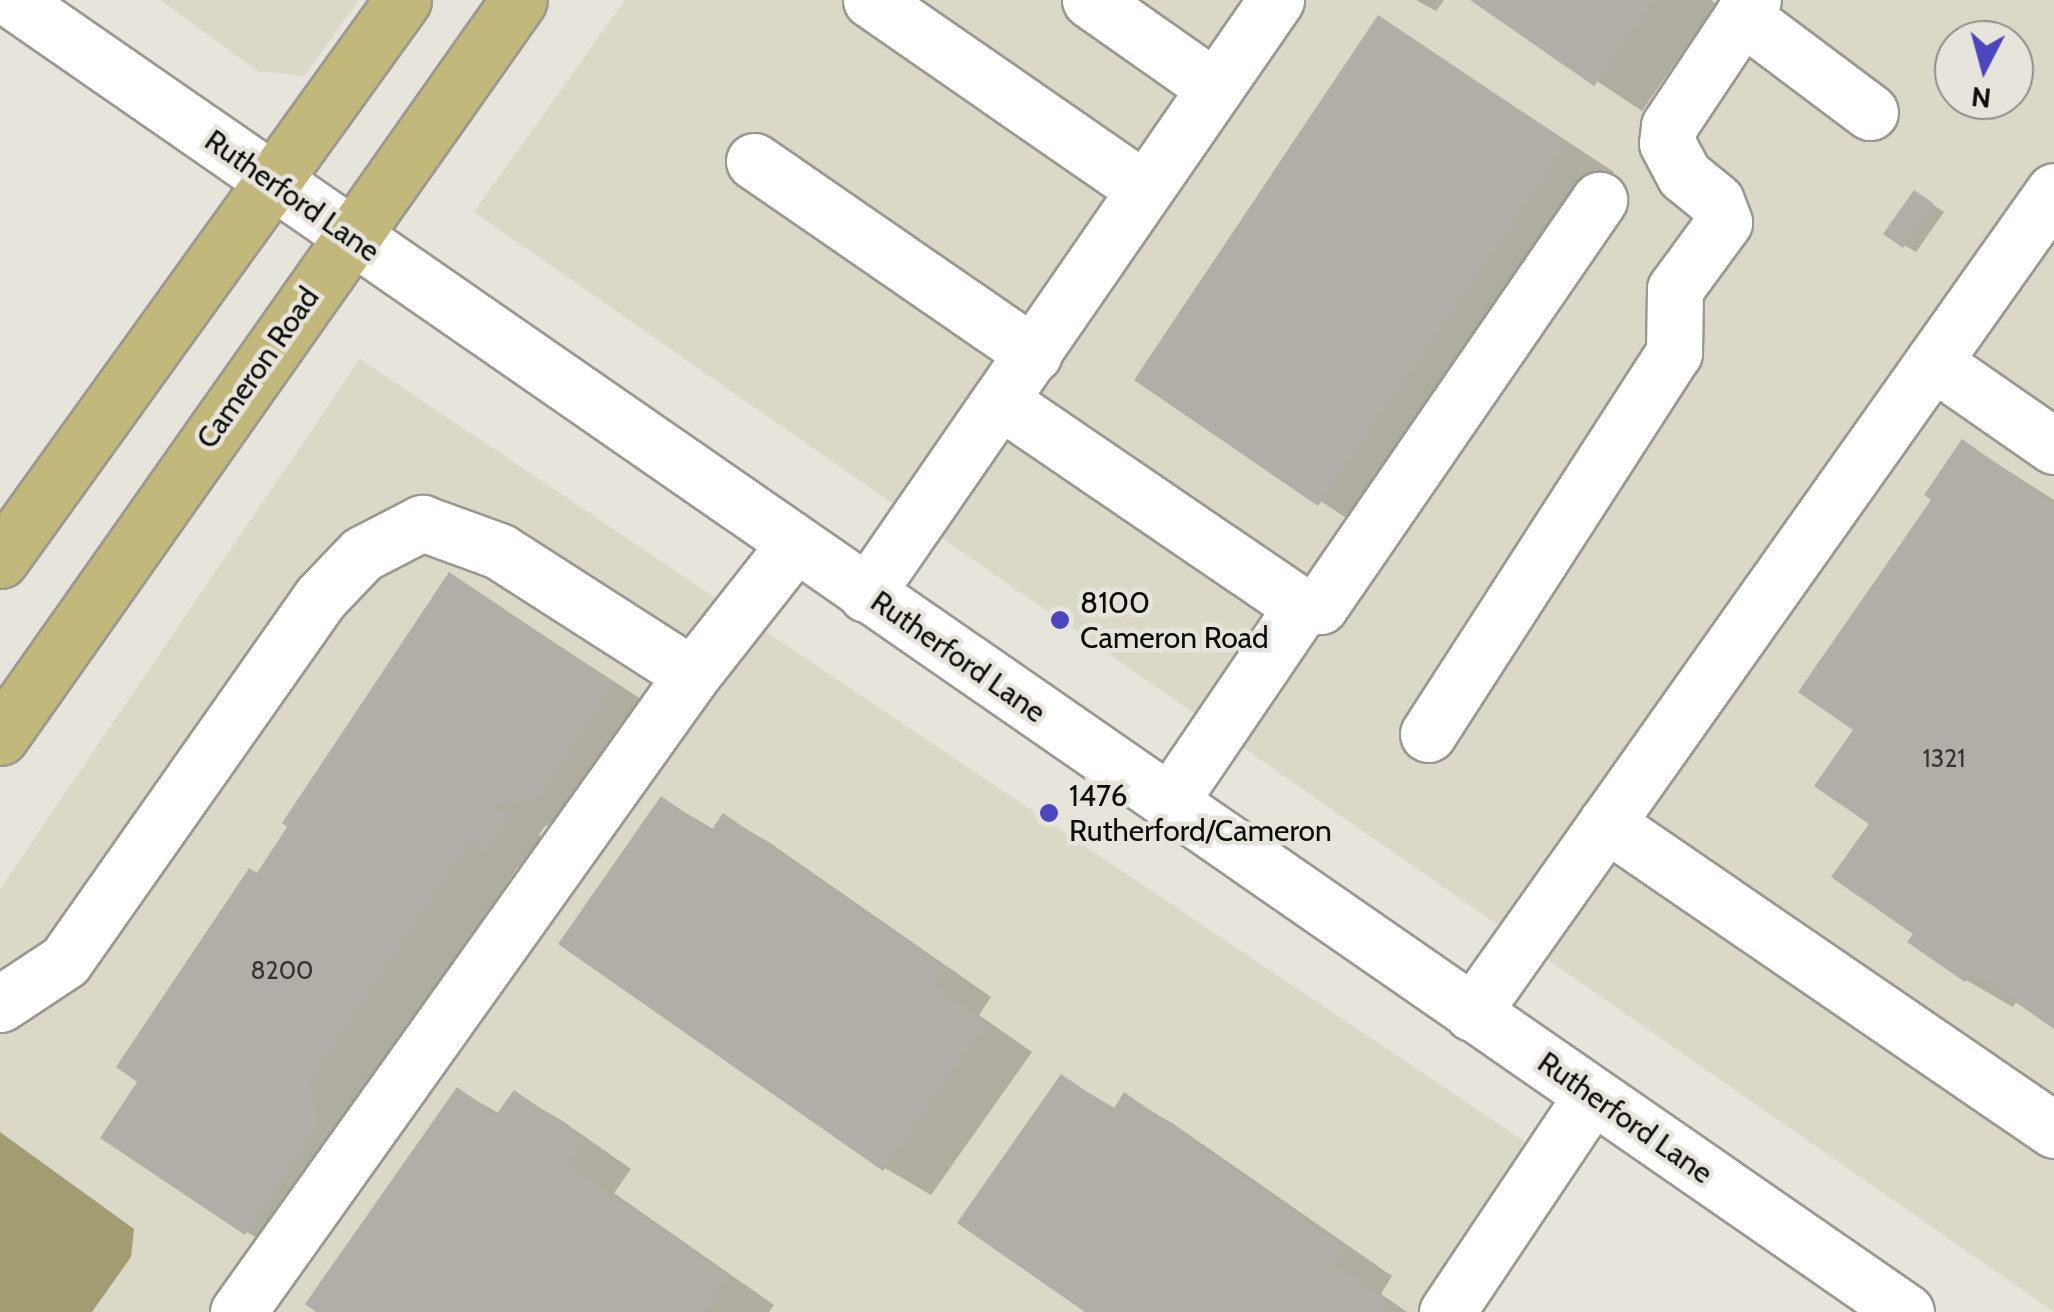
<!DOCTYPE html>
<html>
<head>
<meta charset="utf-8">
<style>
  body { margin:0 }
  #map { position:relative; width:2054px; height:1312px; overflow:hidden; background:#e6e4db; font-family:Cabin,sans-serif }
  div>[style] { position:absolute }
  .built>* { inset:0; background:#dbd8c8 }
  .water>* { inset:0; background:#a39b71 }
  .shadow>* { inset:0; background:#0003 }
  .building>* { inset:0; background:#b0aea6 }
  .roads { filter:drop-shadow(2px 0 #9a9890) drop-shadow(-2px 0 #9a9890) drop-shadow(0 2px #9a9890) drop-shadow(0 -2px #9a9890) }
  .minor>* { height:55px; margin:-27.5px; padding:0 27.5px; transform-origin:27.5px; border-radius:27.5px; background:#fff }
  .major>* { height:55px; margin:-27.5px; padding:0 27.5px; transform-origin:27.5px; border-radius:27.5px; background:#c2b87c }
  .dots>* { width:28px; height:28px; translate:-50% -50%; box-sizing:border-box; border:5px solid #e6e4db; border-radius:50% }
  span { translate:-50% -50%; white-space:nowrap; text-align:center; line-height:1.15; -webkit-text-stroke:9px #e6e4db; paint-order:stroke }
  .number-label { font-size:25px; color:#363430 }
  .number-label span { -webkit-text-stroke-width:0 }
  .street-label { font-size:30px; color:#0d0c09 }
  .poi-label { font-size:30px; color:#0d0c09 }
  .left { translate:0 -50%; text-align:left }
  .north { position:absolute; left:1934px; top:20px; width:100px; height:100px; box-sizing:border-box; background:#e6e4db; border:2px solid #8f8e87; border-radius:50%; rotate:186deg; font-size:28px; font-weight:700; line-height:40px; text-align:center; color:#0d0c09 }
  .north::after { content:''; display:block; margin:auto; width:35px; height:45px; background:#4b46bd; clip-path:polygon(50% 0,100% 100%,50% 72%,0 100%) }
</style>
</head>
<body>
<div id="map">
  <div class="built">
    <div style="clip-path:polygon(160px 0,359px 0,304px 76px,258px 71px)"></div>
    <div style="clip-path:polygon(evenodd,625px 0,2054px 0,2054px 1312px,474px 212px,625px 0,1954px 40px,2014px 40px,2014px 100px,1954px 100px,1954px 40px)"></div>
    <div style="clip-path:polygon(360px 359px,1536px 1149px,1425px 1312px,0 1312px,0 889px)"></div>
  </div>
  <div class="water">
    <div style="clip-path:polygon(0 1132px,134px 1229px,131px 1257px,92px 1312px,0 1312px)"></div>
  </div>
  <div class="shadow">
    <div style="clip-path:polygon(1416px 0,1444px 0,1436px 11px)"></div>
    <div style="clip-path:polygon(1475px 0,1711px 0,1716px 4px,1642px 111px)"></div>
    <div style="clip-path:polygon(1379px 18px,1614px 172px,1366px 531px,1137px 380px)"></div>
    <div style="clip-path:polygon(1926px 200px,1944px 212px,1916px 252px,1904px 245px)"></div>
    <div style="clip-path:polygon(1963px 442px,2054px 500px,2054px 1026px,2017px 1001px,2013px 1007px,1966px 980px,1916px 933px,1872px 823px,1857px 729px,1934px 499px)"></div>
    <div style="clip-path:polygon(450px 575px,661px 712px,587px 822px,545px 826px,539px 835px,555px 846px,536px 876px,518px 867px,355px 1110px,293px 1259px,247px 1232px,141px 1081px,258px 876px)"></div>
    <div style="clip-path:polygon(662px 799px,715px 830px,724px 816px,770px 843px,991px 997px,979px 1015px,1032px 1052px,931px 1195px,885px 1168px)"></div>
    <div style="clip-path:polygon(1062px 1077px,1116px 1109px,1125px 1096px,1172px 1123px,1392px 1276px,1381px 1294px,1407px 1312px,1089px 1312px)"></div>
    <div style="clip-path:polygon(458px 1090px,500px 1114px,514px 1093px,561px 1120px,631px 1169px,614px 1193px,774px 1305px,769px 1312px,321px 1312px)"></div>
  </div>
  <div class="building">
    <div style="clip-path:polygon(1470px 0,1654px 0,1594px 86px)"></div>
    <div style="clip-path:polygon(1378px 15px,1569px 143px,1318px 506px,1134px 380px)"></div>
    <div style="clip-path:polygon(1914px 190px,1933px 203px,1903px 248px,1883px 234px)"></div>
    <div style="clip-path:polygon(1962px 439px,2054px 504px,2054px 1029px,1972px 972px,1965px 982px,1907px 942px,1913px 934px,1831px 877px,1869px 824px,1814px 786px,1853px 730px,1798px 692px,1931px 500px,1924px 495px)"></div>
    <div style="clip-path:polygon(449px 572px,615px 683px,540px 796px,494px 806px,510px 817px,488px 852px,471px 840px,309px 1083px,319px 1125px,245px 1235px,100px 1138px,137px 1082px,116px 1067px,249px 868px,257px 873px,287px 827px,282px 823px)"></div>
    <div style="clip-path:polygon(661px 796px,711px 831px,723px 813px,946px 968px,934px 986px,986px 1023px,883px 1171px,558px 944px)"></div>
    <div style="clip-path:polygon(1061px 1074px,1113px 1110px,1124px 1092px,1347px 1248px,1336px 1265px,1388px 1301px,1380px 1312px,1085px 1312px,957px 1223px)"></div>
    <div style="clip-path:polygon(457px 1087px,496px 1115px,514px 1090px,586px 1140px,568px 1164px,728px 1276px,703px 1312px,316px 1312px,305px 1304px)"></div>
  </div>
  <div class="roads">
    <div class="minor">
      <div style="left:12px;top:0;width:2304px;rotate:34.71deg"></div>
      <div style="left:871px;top:0;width:332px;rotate:34.7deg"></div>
      <div style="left:1090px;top:0;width:153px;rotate:35.1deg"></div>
      <div style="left:1742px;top:16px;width:160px;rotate:36.9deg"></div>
      <div style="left:754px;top:161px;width:340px;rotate:34.6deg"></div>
      <div style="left:1933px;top:362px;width:147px;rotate:34.8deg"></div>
      <div style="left:1002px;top:402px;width:363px;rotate:34.3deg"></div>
      <div style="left:1302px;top:607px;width:237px;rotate:124.2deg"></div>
      <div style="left:866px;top:594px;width:722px;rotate:-55.39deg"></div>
      <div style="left:1302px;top:607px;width:18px;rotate:-3deg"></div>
      <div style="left:1320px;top:606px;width:493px;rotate:-55.5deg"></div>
      <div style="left:1428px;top:734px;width:454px;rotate:-57.2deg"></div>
      <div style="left:1674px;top:353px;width:64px;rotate:-89.1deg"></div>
      <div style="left:1675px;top:289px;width:83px;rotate:-53.8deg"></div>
      <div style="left:1724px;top:222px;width:22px;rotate:-111deg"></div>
      <div style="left:1716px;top:201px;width:41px;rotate:-140.9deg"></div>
      <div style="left:1684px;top:175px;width:36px;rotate:-118deg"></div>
      <div style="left:1667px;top:143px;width:17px;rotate:-83deg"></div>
      <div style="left:1669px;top:126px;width:151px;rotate:-56.3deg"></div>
      <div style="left:1606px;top:823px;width:543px;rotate:34.42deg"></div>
      <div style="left:0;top:1004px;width:78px;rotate:-33.5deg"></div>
      <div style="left:65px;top:961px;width:445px;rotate:-54.9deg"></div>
      <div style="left:321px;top:597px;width:59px;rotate:-46.4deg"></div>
      <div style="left:362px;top:554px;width:68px;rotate:-27.3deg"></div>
      <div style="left:422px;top:523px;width:82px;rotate:20deg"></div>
      <div style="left:499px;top:551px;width:229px;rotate:32.7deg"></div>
      <div style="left:1472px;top:1013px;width:1007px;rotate:-54.7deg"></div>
      <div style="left:238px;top:1312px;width:782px;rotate:-54.52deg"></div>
      <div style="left:692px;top:675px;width:167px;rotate:-51.8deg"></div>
      <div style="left:1447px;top:1312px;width:261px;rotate:-56.2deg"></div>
    </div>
    <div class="major">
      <div style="left:0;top:560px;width:690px;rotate:-54.26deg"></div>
      <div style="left:0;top:737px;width:901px;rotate:-54.85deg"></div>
    </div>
  </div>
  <div class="dots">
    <div style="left:1060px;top:620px;background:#4b46bd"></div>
    <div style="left:1049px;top:813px;background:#4b46bd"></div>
  </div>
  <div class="number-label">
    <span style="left:1944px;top:758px">1321</span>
    <span style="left:282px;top:970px">8200</span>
  </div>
  <div class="street-label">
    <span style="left:292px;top:196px;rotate:35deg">Rutherford Lane</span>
    <span style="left:258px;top:368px;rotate:-55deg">Cameron Road</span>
    <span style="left:958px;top:657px;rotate:35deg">Rutherford Lane</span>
    <span style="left:1625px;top:1118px;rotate:35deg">Rutherford Lane</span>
  </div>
  <div class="poi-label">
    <span class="left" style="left:1080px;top:620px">8100<br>Cameron Road</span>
    <span class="left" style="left:1069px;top:813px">1476<br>Rutherford/Cameron</span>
  </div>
  <div class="north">N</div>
</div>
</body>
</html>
